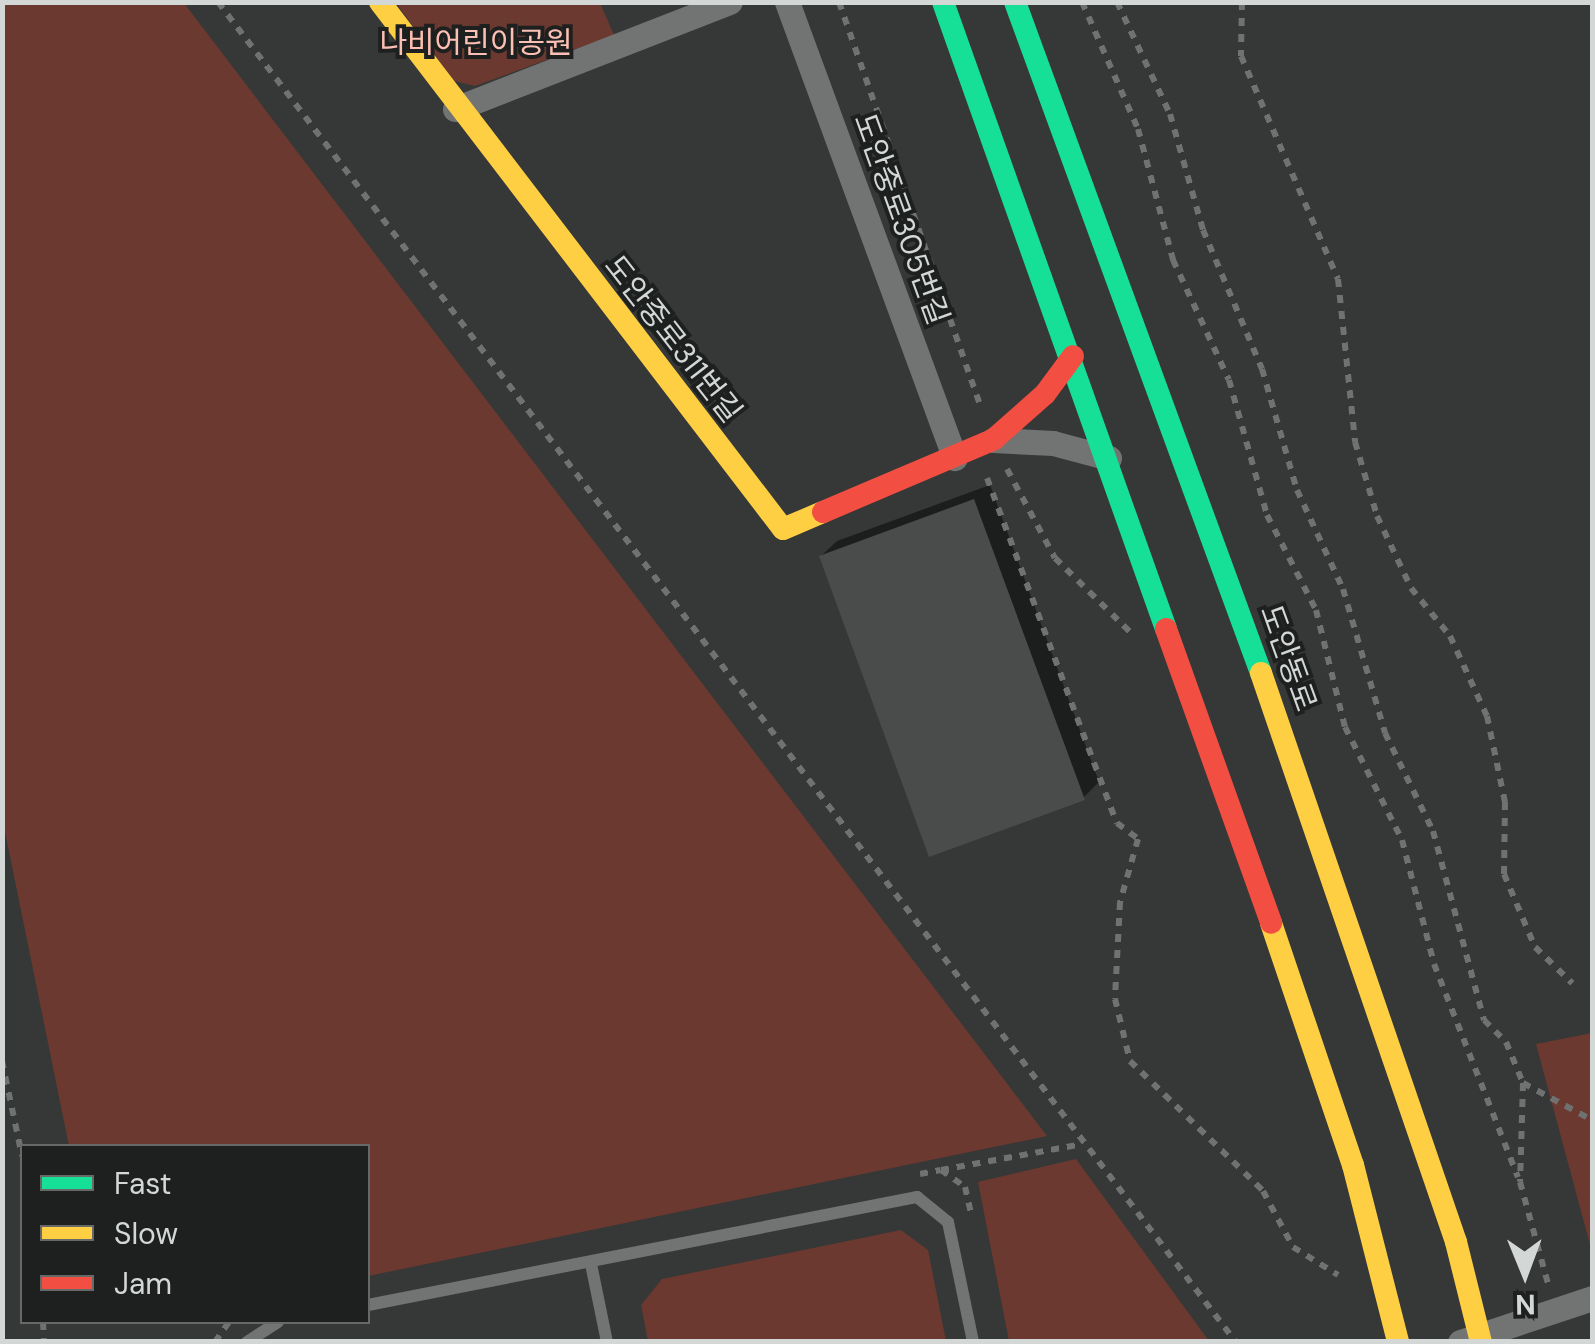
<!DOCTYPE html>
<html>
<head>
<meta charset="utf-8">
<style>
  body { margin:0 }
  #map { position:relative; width:1595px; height:1344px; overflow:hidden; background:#353837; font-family:"DM Sans","Noto Sans KR",sans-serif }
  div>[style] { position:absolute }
  .green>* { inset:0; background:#6b392f }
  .shadow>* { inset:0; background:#0007 }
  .building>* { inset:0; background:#4a4c4b }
  .path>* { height:6px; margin-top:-3px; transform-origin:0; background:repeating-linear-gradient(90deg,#707171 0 8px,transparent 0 16px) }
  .lane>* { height:12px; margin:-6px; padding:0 6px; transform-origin:6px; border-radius:6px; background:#727473 }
  .street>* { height:25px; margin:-12.5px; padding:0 12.5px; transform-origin:12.5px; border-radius:12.5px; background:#727473 }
  .fast>* { height:22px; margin:-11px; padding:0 11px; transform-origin:11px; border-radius:11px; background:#16e098 }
  .slow>* { height:22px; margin:-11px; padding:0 11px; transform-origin:11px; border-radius:11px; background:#ffcf43 }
  .jam>* { height:22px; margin:-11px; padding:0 11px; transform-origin:11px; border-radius:11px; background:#f24e42 }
  span { translate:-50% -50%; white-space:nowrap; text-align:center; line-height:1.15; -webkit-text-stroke:8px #1d201f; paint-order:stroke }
  .park-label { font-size:30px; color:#fcbfb3 }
  .street-label { font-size:30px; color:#d3d7d5 }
  .frame { position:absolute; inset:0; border:5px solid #d3d7d5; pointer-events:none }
  .legend { position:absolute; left:20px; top:1144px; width:350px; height:180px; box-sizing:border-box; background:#1d201f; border:2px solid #666968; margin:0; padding:12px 18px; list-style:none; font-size:30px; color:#d3d7d5 }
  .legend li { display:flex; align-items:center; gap:20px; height:50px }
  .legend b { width:50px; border:2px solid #666968 }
  .north { position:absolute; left:1475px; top:1224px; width:100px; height:100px; -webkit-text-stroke:8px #1d201f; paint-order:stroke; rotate:179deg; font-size:28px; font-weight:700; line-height:40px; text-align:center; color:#d3d7d5 }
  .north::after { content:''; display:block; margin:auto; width:35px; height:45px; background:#d3d7d5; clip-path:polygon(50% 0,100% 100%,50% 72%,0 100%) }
</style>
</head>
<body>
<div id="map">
  <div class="green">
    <div style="clip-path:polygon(2px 3px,184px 3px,1047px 1136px,368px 1276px,368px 1146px,69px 1146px,3px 822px)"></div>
    <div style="clip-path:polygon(396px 3px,600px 3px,614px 35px,475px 86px,454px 81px)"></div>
    <div style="clip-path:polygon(1592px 1033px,1592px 1252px,1536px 1044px)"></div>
    <div style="clip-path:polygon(1076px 1159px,1209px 1341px,1009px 1341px,978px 1182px)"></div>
    <div style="clip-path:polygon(901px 1230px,928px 1250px,946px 1341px,648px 1341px,641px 1305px,662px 1279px)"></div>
  </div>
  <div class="shadow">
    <div style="clip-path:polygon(990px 485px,1099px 782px,1083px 798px,821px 556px,837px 541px)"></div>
  </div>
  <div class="building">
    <div style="clip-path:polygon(974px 499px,1085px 800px,929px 857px,819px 556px)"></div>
  </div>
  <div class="path">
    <div style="left:218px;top:2px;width:1683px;rotate:52.78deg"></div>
    <div style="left:839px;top:2px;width:429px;rotate:70.7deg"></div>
    <div style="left:1082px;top:2px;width:139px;rotate:66.2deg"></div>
    <div style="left:1138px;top:129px;width:136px;rotate:75deg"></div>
    <div style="left:1173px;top:260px;width:132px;rotate:65deg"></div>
    <div style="left:1229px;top:380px;width:140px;rotate:74.3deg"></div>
    <div style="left:1267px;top:515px;width:107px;rotate:62.7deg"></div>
    <div style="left:1316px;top:610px;width:121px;rotate:76.1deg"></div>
    <div style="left:1345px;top:727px;width:127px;rotate:63.2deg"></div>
    <div style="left:1402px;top:840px;width:128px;rotate:75.5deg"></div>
    <div style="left:1434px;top:964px;width:229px;rotate:68.5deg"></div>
    <div style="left:1117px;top:2px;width:124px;rotate:64.7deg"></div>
    <div style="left:1170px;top:114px;width:121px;rotate:74.1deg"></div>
    <div style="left:1203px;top:230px;width:151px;rotate:67deg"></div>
    <div style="left:1262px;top:369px;width:126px;rotate:73.9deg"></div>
    <div style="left:1297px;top:490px;width:109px;rotate:65.1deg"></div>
    <div style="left:1343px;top:589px;width:150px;rotate:73.7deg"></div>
    <div style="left:1385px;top:733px;width:109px;rotate:63.9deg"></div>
    <div style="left:1433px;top:831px;width:196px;rotate:74.9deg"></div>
    <div style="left:1484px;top:1020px;width:31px;rotate:45deg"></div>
    <div style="left:1506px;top:1042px;width:44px;rotate:67.5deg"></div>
    <div style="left:1523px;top:1083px;width:99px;rotate:91.7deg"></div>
    <div style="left:1520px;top:1182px;width:109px;rotate:74.6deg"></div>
    <div style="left:1242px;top:2px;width:54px;rotate:91.1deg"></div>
    <div style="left:1241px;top:56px;width:243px;rotate:66.5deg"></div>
    <div style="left:1338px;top:279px;width:164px;rotate:84deg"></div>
    <div style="left:1355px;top:442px;width:77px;rotate:73.4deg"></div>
    <div style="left:1377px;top:516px;width:80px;rotate:64.7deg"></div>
    <div style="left:1411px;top:588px;width:62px;rotate:50.9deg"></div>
    <div style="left:1450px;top:636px;width:88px;rotate:65.2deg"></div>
    <div style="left:1487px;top:716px;width:88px;rotate:78.2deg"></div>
    <div style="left:1505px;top:802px;width:72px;rotate:90.8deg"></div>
    <div style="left:1504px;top:874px;width:79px;rotate:67deg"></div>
    <div style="left:1535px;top:947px;width:52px;rotate:44.2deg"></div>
    <div style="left:1007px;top:469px;width:101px;rotate:61.7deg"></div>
    <div style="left:1055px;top:558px;width:111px;rotate:44.6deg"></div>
    <div style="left:987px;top:478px;width:369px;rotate:69.4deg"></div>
    <div style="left:1117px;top:823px;width:26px;rotate:37deg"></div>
    <div style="left:1138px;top:839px;width:66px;rotate:105.9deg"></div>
    <div style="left:1120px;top:902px;width:97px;rotate:93deg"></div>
    <div style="left:1115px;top:999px;width:64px;rotate:76.4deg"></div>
    <div style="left:1130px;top:1061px;width:186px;rotate:44.3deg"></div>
    <div style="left:1263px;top:1191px;width:64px;rotate:61.8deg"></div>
    <div style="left:1293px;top:1247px;width:53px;rotate:31.9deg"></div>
    <div style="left:2px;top:1061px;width:97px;rotate:78.1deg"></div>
    <div style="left:1523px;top:1083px;width:78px;rotate:28.2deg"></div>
    <div style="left:941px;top:1170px;width:144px;rotate:-10.4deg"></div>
    <div style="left:920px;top:1174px;width:21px;rotate:-11deg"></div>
    <div style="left:941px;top:1170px;width:29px;rotate:35deg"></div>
    <div style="left:965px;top:1187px;width:27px;rotate:77deg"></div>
    <div style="left:43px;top:1322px;width:20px;rotate:87deg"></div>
    <div style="left:215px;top:1342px;width:24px;rotate:-55deg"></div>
  </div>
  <div class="lane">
    <div style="left:591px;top:1264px;width:80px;rotate:78.4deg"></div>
    <div style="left:368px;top:1305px;width:560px;rotate:-11.13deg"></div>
    <div style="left:917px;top:1197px;width:40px;rotate:39deg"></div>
    <div style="left:948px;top:1222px;width:123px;rotate:78.2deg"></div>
    <div style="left:247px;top:1342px;width:37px;rotate:-33deg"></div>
  </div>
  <div class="street">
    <div style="left:787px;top:2px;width:486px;rotate:69.8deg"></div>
    <div style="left:455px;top:109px;width:295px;rotate:-21.3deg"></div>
    <div style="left:993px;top:440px;width:60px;rotate:2.9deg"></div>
    <div style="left:1053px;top:443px;width:58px;rotate:15deg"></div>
    <div style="left:1460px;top:1342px;width:139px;rotate:-18.4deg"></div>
  </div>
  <div class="fast">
    <div style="left:943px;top:2px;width:665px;rotate:70.42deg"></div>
    <div style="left:1015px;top:2px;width:715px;rotate:69.87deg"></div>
  </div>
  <div class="slow">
    <div style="left:380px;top:2px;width:663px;rotate:52.59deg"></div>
    <div style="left:783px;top:529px;width:43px;rotate:-23deg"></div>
    <div style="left:1261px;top:673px;width:601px;rotate:71.08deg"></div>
    <div style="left:1456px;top:1242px;width:103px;rotate:76deg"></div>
    <div style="left:1271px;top:923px;width:256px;rotate:71.3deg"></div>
    <div style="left:1353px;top:1165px;width:183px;rotate:75.7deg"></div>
  </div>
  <div class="jam">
    <div style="left:823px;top:512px;width:185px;rotate:-23deg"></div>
    <div style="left:993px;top:440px;width:69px;rotate:-41.5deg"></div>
    <div style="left:1045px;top:394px;width:47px;rotate:-53.6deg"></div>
    <div style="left:1166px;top:629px;width:312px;rotate:70.3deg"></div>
  </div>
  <div class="park-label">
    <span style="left:476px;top:43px">나비어린이공원</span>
  </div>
  <div class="street-label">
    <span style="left:901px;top:219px;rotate:70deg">도안중로305번길</span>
    <span style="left:673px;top:339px;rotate:52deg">도안중로311번길</span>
    <span style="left:1288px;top:658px;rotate:70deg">도안동로</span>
  </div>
  <div class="frame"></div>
  <ul class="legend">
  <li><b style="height:12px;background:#16e098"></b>Fast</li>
  <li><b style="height:12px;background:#ffcf43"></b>Slow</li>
  <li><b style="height:12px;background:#f24e42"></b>Jam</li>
  </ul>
  <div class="north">N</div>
</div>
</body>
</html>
